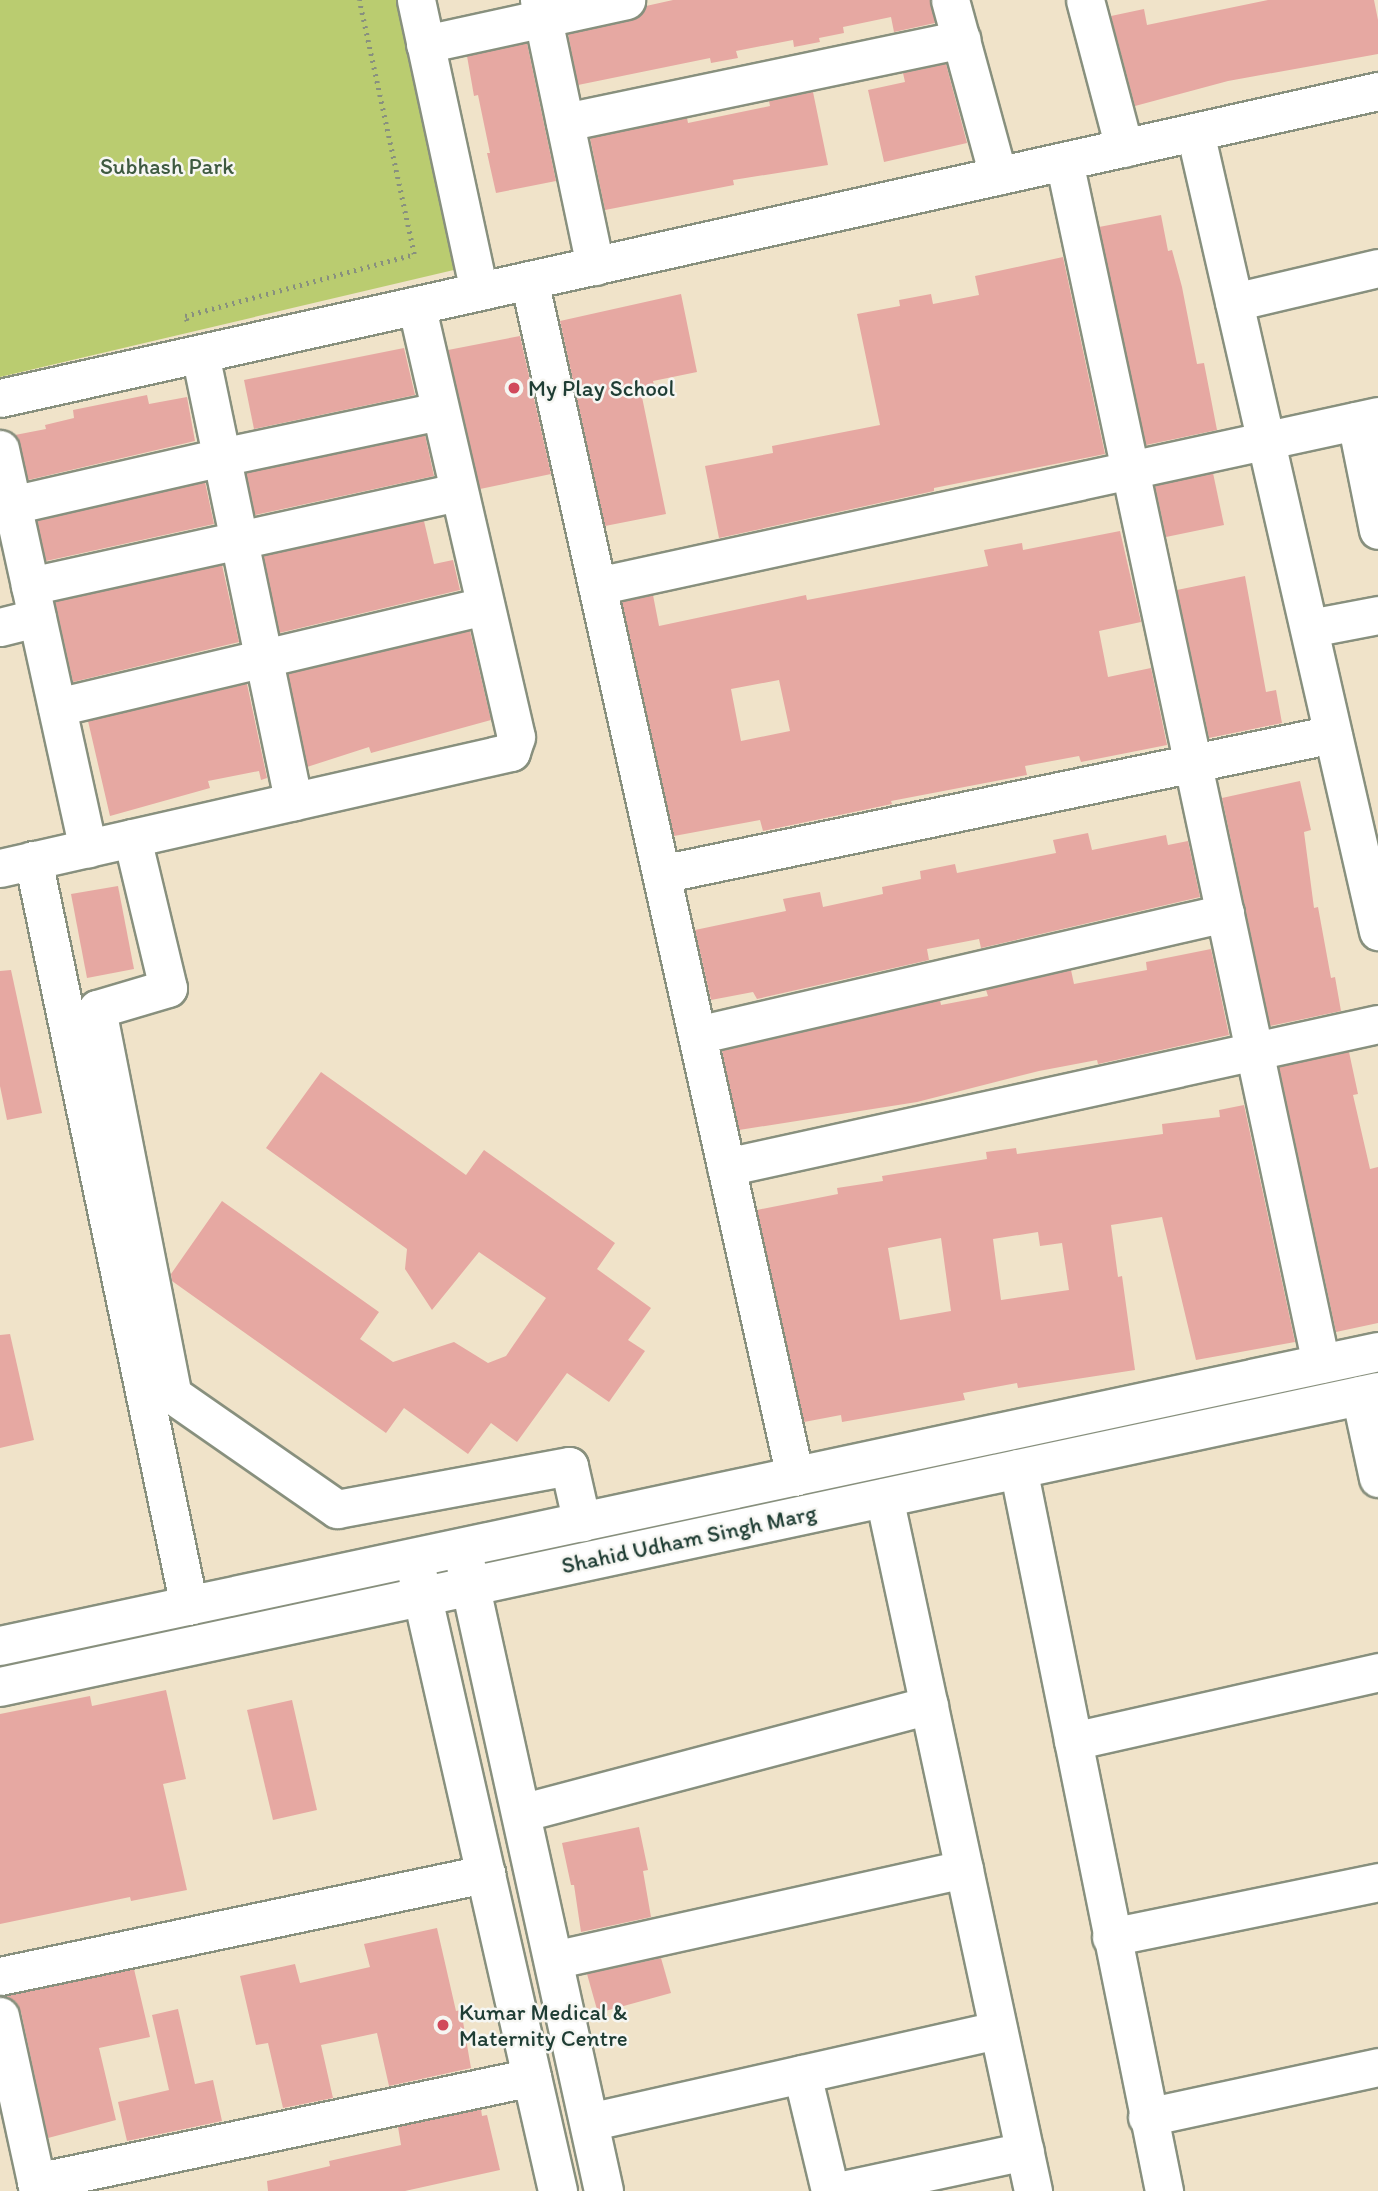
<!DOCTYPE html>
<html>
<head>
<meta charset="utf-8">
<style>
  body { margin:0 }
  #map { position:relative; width:1378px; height:2191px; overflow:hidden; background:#f0e3c9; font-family:Itim,sans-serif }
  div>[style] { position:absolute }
  .green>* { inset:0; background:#bacc70 }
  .building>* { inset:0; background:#e6a8a2 }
  .path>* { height:4.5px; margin-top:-2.25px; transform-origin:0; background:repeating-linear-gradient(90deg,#88907e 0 2px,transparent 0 7px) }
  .roads { filter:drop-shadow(2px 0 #88907e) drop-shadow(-2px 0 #88907e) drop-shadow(0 2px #88907e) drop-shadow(0 -2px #88907e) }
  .minor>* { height:37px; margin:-18.5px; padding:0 18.5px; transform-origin:18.5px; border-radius:18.5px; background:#fff }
  .tertiary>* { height:38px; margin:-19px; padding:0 19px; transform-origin:19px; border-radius:19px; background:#fff }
  .dots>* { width:19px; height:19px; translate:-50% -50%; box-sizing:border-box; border:4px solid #f6f6f2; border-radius:50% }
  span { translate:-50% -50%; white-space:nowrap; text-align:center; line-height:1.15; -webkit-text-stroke:5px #f6f6f2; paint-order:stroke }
  .park-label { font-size:23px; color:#3e5a40 }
  .poi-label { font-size:23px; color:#1f3d34 }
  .left { translate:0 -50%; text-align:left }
  .street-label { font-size:23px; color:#1f3d34 }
</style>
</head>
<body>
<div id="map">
  <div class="green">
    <div style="clip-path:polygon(0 0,398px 0,458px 269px,0 377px)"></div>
  </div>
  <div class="building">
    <div style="clip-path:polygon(673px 0,930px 0,935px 23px,894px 32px,891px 17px,843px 27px,844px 33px,819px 38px,820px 42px,794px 47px,793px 40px,736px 51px,738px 58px,711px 63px,710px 58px,578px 85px,568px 34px,630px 21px,641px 15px,646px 6px)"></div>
    <div style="clip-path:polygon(1268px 0,1374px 0,1378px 20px,1378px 54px,1228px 81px,1135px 106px,1111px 16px,1144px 9px,1147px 25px)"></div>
    <div style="clip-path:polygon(527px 43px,556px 181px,496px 193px,487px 153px,490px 153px,478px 95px,474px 96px,467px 56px)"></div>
    <div style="clip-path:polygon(946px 64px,967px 143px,884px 162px,868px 90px,905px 82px,903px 73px)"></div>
    <div style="clip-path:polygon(813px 92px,828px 165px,733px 180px,734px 185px,605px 210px,590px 138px,687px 118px,688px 123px,770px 106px,769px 101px)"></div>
    <div style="clip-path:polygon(1161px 215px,1168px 251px,1172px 250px,1182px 287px,1197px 364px,1204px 363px,1217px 430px,1146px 445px,1099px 227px)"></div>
    <div style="clip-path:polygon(1063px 257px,1105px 454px,934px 488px,934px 491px,719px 538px,705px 466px,773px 453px,772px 446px,880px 425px,857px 314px,900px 306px,899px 300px,931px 294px,933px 304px,979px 295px,975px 276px)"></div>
    <div style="clip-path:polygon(681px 294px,697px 372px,653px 381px,656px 394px,642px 397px,666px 514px,605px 526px,560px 321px)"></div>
    <div style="clip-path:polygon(520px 336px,551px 474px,480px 489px,448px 350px)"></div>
    <div style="clip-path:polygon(404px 348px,415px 395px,254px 429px,244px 380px)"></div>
    <div style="clip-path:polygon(147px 395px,149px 404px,187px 397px,195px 441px,28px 480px,15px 435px,46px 429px,45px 425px,74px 418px,73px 410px)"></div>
    <div style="clip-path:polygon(425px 435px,434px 476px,255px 515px,246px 473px)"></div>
    <div style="clip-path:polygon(1213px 473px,1224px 525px,1166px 537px,1155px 486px)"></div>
    <div style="clip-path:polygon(205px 482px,214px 524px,46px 561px,37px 521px)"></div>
    <div style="clip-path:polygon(424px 521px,434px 564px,453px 560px,460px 590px,279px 633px,263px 556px)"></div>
    <div style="clip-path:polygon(evenodd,1120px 531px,1141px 622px,1099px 631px,1108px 677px,1151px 668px,1167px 745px,1081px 762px,1079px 756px,1025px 766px,1027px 775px,891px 801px,892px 804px,763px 831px,760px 820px,674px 836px,622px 602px,653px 595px,659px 626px,806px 595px,807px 600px,988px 566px,984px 550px,1022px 543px,1023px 550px,1120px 531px,779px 680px,790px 731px,741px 741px,731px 689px,779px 680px)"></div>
    <div style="clip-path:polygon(222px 565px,239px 642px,73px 682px,55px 602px)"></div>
    <div style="clip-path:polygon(1245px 576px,1266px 692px,1276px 690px,1282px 723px,1209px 738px,1177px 590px)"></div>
    <div style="clip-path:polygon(470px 631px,491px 720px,371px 753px,369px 747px,307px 767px,288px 674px)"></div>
    <div style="clip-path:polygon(247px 684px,267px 778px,261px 780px,259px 771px,208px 781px,210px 788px,110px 816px,88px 721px)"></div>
    <div style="clip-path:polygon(1300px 781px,1311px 830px,1304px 832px,1314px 908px,1318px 907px,1331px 978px,1335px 977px,1341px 1011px,1270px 1026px,1222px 798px)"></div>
    <div style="clip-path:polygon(1088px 833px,1092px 850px,1166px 835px,1168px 845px,1188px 841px,1200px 897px,981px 948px,979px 939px,927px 949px,929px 960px,757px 999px,753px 992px,711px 1000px,695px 930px,786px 911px,783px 899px,820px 892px,823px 907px,883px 894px,882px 887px,921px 879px,920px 871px,955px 864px,957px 873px,1056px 853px,1053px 840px)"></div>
    <div style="clip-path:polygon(118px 886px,134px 969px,87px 978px,71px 894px)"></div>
    <div style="clip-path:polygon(1211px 949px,1229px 1035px,1098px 1064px,1097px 1060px,1039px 1071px,917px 1102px,739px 1130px,722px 1051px,940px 1000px,941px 1005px,988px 996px,986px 990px,1071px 970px,1074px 984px,1147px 970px,1146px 962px)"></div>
    <div style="clip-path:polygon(11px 970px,42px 1113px,7px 1120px,0 1086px,0 971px)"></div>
    <div style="clip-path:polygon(1349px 1052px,1358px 1094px,1353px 1095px,1370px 1169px,1378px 1167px,1378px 1323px,1336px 1332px,1279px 1067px)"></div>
    <div style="clip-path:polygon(321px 1072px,466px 1175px,484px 1150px,615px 1243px,597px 1269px,651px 1308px,628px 1340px,645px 1351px,609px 1402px,567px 1373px,517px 1442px,491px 1423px,468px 1454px,404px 1408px,386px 1433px,172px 1281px,171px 1274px,222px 1201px,379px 1312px,360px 1339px,393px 1362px,454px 1342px,488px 1363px,506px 1356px,546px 1298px,479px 1252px,432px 1310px,405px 1269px,407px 1249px,266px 1148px)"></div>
    <div style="clip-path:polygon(evenodd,1244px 1105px,1295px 1342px,1196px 1360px,1162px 1217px,1111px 1225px,1118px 1277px,1122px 1276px,1135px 1370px,1018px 1388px,1017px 1383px,963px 1393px,965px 1400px,842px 1422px,841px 1415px,804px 1422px,757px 1210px,838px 1194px,837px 1188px,883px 1181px,882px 1176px,987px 1159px,986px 1152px,1016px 1148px,1017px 1154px,1163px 1134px,1162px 1124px,1220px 1117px,1219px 1110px,1244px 1105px,1038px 1232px,1040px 1246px,1062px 1243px,1069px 1290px,1001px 1300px,993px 1239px,1038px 1232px,1244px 1105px,941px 1238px,951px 1311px,900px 1320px,888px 1248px,941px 1238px)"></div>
    <div style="clip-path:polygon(10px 1334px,34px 1440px,0 1448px,0 1335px)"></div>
    <div style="clip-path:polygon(166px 1690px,186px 1779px,163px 1784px,187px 1890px,131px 1901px,130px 1897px,0 1924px,0 1714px,90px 1696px,92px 1706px)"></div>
    <div style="clip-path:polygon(292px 1700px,317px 1810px,273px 1820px,247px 1710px)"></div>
    <div style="clip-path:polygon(639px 1827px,648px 1870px,643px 1871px,651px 1917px,581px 1932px,574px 1885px,571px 1885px,562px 1843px)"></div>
    <div style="clip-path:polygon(437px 1928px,456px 2011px,461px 2010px,471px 2068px,389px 2086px,377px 2033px,321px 2045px,333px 2098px,283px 2108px,268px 2043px,256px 2045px,240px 1976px,295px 1964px,300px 1983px,370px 1967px,364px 1944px)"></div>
    <div style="clip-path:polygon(661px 1958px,671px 1993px,598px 2013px,587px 1974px)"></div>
    <div style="clip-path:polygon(134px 1969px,150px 2037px,99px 2048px,116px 2120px,48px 2138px,21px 2012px,16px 2002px,6px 1996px)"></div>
    <div style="clip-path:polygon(178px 2009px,195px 2084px,213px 2080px,222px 2121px,127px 2141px,118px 2102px,169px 2090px,152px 2015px)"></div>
    <div style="clip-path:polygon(481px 2109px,482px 2116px,487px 2115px,500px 2170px,405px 2191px,268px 2191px,267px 2181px,330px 2166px,329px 2161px,401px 2145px,398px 2127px)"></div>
  </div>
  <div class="path">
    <div style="left:187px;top:321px;width:5px;rotate:-112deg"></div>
    <div style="left:185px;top:316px;width:237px;rotate:-15.1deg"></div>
    <div style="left:414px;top:254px;width:260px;rotate:-102.2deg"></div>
  </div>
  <div class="roads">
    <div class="minor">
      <div style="left:416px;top:0;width:298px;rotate:77.8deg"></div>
      <div style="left:539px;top:0;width:272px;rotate:78.1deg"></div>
      <div style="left:950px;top:0;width:182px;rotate:74.7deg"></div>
      <div style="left:1085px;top:0;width:153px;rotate:75.2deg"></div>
      <div style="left:425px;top:44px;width:206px;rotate:-12.3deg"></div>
      <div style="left:565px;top:122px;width:405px;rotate:-11.8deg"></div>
      <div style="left:1195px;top:132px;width:820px;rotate:77.1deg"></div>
      <div style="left:1064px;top:161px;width:1230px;rotate:77.94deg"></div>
      <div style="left:529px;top:280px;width:1226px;rotate:77.47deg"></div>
      <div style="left:1234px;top:302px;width:148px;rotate:-13.3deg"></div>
      <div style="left:200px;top:354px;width:457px;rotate:78.2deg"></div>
      <div style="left:0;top:398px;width:1412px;rotate:-12.56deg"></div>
      <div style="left:1356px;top:421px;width:111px;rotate:78.6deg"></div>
      <div style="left:0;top:449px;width:409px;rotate:77.6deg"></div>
      <div style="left:12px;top:505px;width:214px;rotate:-12.9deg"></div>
      <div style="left:221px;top:457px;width:223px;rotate:-11.9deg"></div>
      <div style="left:30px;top:586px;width:437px;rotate:-12.4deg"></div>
      <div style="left:597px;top:586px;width:799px;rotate:-12.28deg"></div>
      <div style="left:0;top:627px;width:38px;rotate:-14deg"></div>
      <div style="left:1310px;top:628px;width:69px;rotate:-10.8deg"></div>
      <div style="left:57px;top:707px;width:438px;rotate:-13.3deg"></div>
      <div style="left:132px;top:838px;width:154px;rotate:76.5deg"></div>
      <div style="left:168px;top:988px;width:74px;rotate:163.5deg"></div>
      <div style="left:97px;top:1009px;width:393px;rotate:78.9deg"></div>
      <div style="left:173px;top:1395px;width:200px;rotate:34.8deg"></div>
      <div style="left:337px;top:1509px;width:236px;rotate:-10.5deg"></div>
      <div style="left:569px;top:1466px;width:58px;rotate:77.2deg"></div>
      <div style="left:33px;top:860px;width:762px;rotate:78.19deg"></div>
      <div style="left:0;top:868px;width:524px;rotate:-12.79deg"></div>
      <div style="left:511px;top:752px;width:16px;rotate:-72deg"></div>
      <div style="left:516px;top:737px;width:443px;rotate:-103deg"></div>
      <div style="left:661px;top:874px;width:686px;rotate:-11.77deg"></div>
      <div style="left:697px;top:1035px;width:542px;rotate:-13.01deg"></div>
      <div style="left:726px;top:1167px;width:667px;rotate:-12.37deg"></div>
      <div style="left:1360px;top:1395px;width:85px;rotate:77.8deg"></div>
      <div style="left:1018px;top:1468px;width:738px;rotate:78.58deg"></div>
      <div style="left:884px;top:1497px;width:710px;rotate:77.88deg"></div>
      <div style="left:1073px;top:1741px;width:313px;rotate:-12.7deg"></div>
      <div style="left:521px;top:1813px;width:422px;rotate:-14.8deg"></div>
      <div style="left:1111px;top:1937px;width:273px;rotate:-11.6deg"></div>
      <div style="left:553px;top:1960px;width:421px;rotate:-12.5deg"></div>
      <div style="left:0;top:1976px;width:497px;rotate:-11.9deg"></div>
      <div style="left:0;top:2016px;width:179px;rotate:77.7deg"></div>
      <div style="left:802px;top:2074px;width:120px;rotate:76.5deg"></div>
      <div style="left:1147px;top:2117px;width:236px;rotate:-12.2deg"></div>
      <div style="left:589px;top:2122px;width:419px;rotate:-12.7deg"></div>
      <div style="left:36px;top:2182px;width:507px;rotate:-11.95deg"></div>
      <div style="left:838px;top:2191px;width:191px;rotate:-12.1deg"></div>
    </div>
    <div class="tertiary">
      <div style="left:465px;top:1561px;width:645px;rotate:77.56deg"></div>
      <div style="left:417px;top:1572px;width:635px;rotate:77.17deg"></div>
      <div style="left:0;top:1646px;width:1409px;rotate:-12.04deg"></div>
      <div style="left:0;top:1687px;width:1409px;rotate:-12.08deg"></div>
    </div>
  </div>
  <div class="dots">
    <div style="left:514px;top:388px;background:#d1495b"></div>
    <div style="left:443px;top:2025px;background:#d1495b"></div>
  </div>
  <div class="park-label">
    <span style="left:167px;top:166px">Subhash Park</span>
  </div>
  <div class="poi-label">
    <span class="left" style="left:528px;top:388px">My Play School</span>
    <span class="left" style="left:459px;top:2025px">Kumar Medical &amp;<br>Maternity Centre</span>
  </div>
  <div class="street-label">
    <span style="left:689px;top:1539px;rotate:-12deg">Shahid Udham Singh Marg</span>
  </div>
</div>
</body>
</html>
